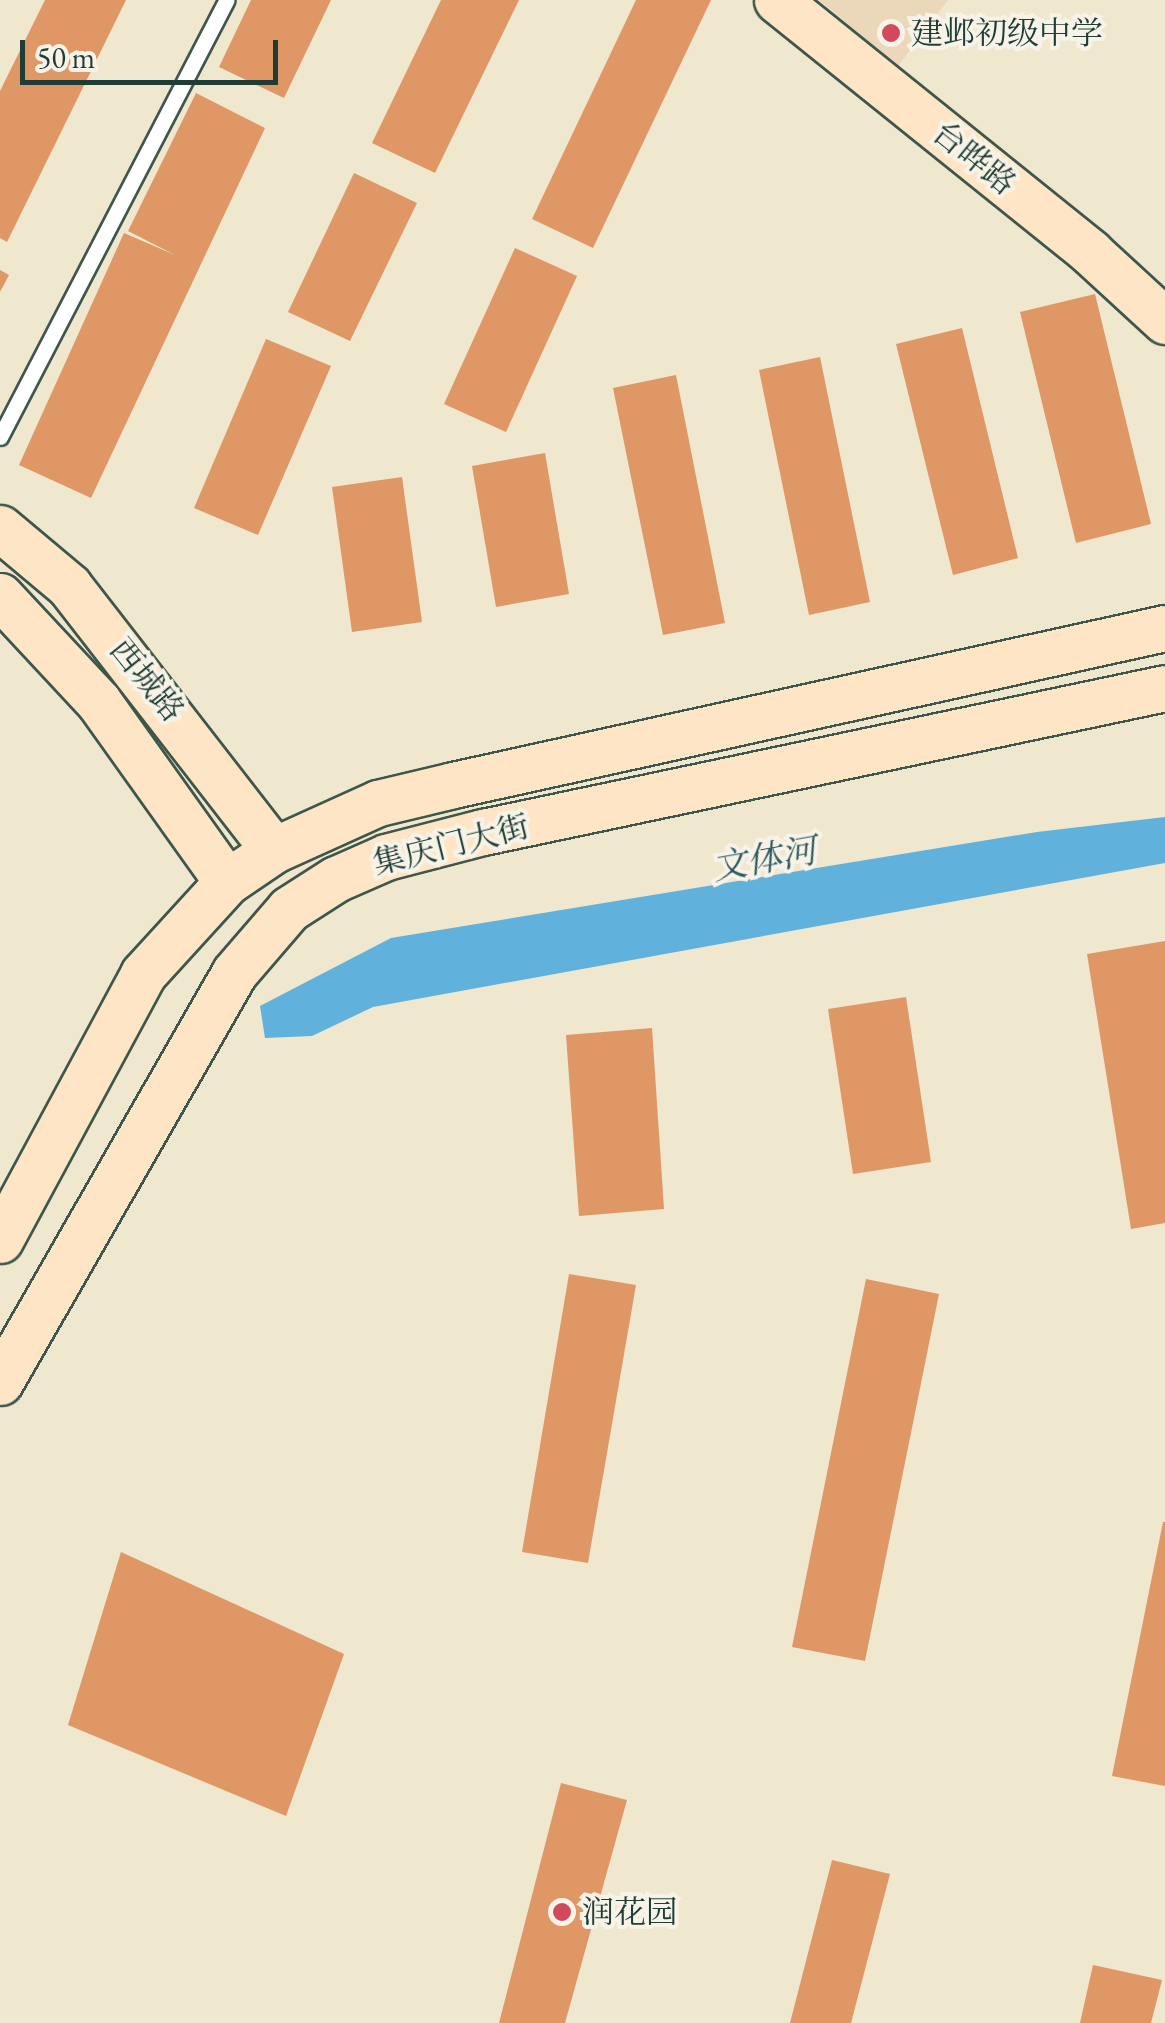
<!DOCTYPE html>
<html>
<head>
<meta charset="utf-8">
<style>
  body { margin:0 }
  #map { position:relative; width:1165px; height:2023px; overflow:hidden; background:#efe7ce; font-family:"EB Garamond","Noto Serif SC",serif }
  div>[style] { position:absolute }
  .built>* { inset:0; background:#ebd8ba }
  .water>* { inset:0; background:#60b1db }
  .building>* { inset:0; background:#df9766 }
  .roads { filter:drop-shadow(2px 0 #3e564b) drop-shadow(-2px 0 #3e564b) drop-shadow(0 2px #3e564b) drop-shadow(0 -2px #3e564b) }
  .lane>* { height:15px; margin:-7.5px; padding:0 7.5px; transform-origin:7.5px; border-radius:7.5px; background:#fff }
  .secondary>* { height:45px; margin:-22.5px; padding:0 22.5px; transform-origin:22.5px; border-radius:22.5px; background:#fde5c5 }
  .dots>* { width:28px; height:28px; translate:-50% -50%; box-sizing:border-box; border:5px solid #f7f3e8; border-radius:50% }
  span { translate:-50% -50%; white-space:nowrap; text-align:center; line-height:1.15; -webkit-text-stroke:8px #f7f3e8; paint-order:stroke }
  .poi-label { font-size:32px; color:#1f3d34 }
  .left { translate:0 -50%; text-align:left }
  .street-label { font-size:32px; color:#1f3d34 }
  .water-label { font-size:35px; color:#2f5a5e; font-style:italic }
  .scale { position:absolute; left:20px; top:40px; width:258px; height:45px; box-sizing:border-box; border:5px solid #1f3d34; border-top:0; padding-left:12px; font-size:30px; line-height:35px; white-space:nowrap; color:#1f3d34; -webkit-text-stroke:8px #f7f3e8; paint-order:stroke }
</style>
</head>
<body>
<div id="map">
  <div class="built">
    <div style="clip-path:polygon(819px 0,948px 0,898px 66px)"></div>
  </div>
  <div class="water">
    <div style="clip-path:polygon(1165px 817px,1165px 863px,373px 1007px,312px 1036px,265px 1038px,260px 1006px,391px 938px,1037px 832px)"></div>
  </div>
  <div class="building">
    <div style="clip-path:polygon(45px 0,126px 0,7px 242px,0 238px,0 91px)"></div>
    <div style="clip-path:polygon(251px 0,331px 0,284px 98px,219px 67px)"></div>
    <div style="clip-path:polygon(441px 0,519px 0,435px 173px,372px 143px)"></div>
    <div style="clip-path:polygon(636px 0,711px 0,593px 248px,532px 219px)"></div>
    <div style="clip-path:polygon(196px 93px,265px 128px,91px 498px,19px 465px,124px 233px,175px 255px,128px 231px)"></div>
    <div style="clip-path:polygon(354px 173px,417px 203px,350px 341px,288px 312px)"></div>
    <div style="clip-path:polygon(515px 248px,577px 276px,506px 432px,444px 404px)"></div>
    <div style="clip-path:polygon(0 270px,9px 275px,0 292px)"></div>
    <div style="clip-path:polygon(1095px 294px,1151px 524px,1076px 543px,1020px 312px)"></div>
    <div style="clip-path:polygon(962px 328px,1018px 558px,953px 575px,896px 344px)"></div>
    <div style="clip-path:polygon(266px 339px,331px 366px,258px 535px,194px 508px)"></div>
    <div style="clip-path:polygon(820px 357px,870px 602px,809px 615px,759px 370px)"></div>
    <div style="clip-path:polygon(676px 375px,725px 623px,663px 635px,613px 388px)"></div>
    <div style="clip-path:polygon(545px 453px,569px 594px,496px 607px,472px 466px)"></div>
    <div style="clip-path:polygon(402px 477px,422px 622px,352px 632px,332px 487px)"></div>
    <div style="clip-path:polygon(1165px 941px,1165px 1223px,1131px 1229px,1087px 954px)"></div>
    <div style="clip-path:polygon(906px 997px,931px 1162px,853px 1174px,828px 1009px)"></div>
    <div style="clip-path:polygon(652px 1028px,664px 1209px,579px 1216px,566px 1035px)"></div>
    <div style="clip-path:polygon(569px 1274px,636px 1285px,588px 1563px,522px 1552px)"></div>
    <div style="clip-path:polygon(866px 1279px,939px 1294px,865px 1661px,792px 1647px)"></div>
    <div style="clip-path:polygon(1163px 1522px,1165px 1522px,1165px 1786px,1112px 1776px)"></div>
    <div style="clip-path:polygon(121px 1552px,344px 1654px,286px 1816px,68px 1725px)"></div>
    <div style="clip-path:polygon(561px 1783px,627px 1800px,565px 2023px,499px 2023px)"></div>
    <div style="clip-path:polygon(832px 1860px,890px 1874px,851px 2023px,790px 2023px)"></div>
    <div style="clip-path:polygon(1093px 1965px,1162px 1980px,1151px 2023px,1080px 2023px)"></div>
  </div>
  <div class="roads">
    <div class="lane">
      <div style="left:0;top:437px;width:492px;rotate:-62.6deg"></div>
    </div>
    <div class="secondary">
      <div style="left:777px;top:0;width:402px;rotate:38.8deg"></div>
      <div style="left:1090px;top:252px;width:102px;rotate:42.6deg"></div>
      <div style="left:0;top:528px;width:90px;rotate:40deg"></div>
      <div style="left:69px;top:586px;width:334px;rotate:52.2deg"></div>
      <div style="left:0;top:596px;width:144px;rotate:47deg"></div>
      <div style="left:98px;top:701px;width:222px;rotate:54.5deg"></div>
      <div style="left:0;top:1240px;width:302px;rotate:-61.7deg"></div>
      <div style="left:143px;top:974px;width:125px;rotate:-47.6deg"></div>
      <div style="left:227px;top:882px;width:57px;rotate:-34.2deg"></div>
      <div style="left:274px;top:850px;width:114px;rotate:-24.3deg"></div>
      <div style="left:378px;top:803px;width:77px;rotate:-13.5deg"></div>
      <div style="left:453px;top:785px;width:729px;rotate:-12.44deg"></div>
      <div style="left:0;top:1382px;width:471px;rotate:-60.2deg"></div>
      <div style="left:234px;top:973px;width:84px;rotate:-49.3deg"></div>
      <div style="left:289px;top:909px;width:56px;rotate:-32.6deg"></div>
      <div style="left:336px;top:879px;width:55px;rotate:-23.7deg"></div>
      <div style="left:386px;top:857px;width:100px;rotate:-14.5deg"></div>
      <div style="left:483px;top:832px;width:697px;rotate:-11.92deg"></div>
    </div>
  </div>
  <div class="dots">
    <div style="left:891px;top:33px;background:#d1495b"></div>
    <div style="left:562px;top:1912px;background:#d1495b"></div>
  </div>
  <div class="poi-label">
    <span class="left" style="left:911px;top:33px">建邺初级中学</span>
    <span class="left" style="left:582px;top:1912px">润花园</span>
  </div>
  <div class="street-label">
    <span style="left:974px;top:158px;rotate:39deg">台晔路</span>
    <span style="left:147px;top:680px;rotate:51deg">西城路</span>
    <span style="left:451px;top:845px;rotate:-14deg">集庆门大街</span>
  </div>
  <div class="water-label">
    <span style="left:764px;top:859px;rotate:-10deg">文体河</span>
  </div>
  <div class="scale">50 m</div>
</div>
</body>
</html>
